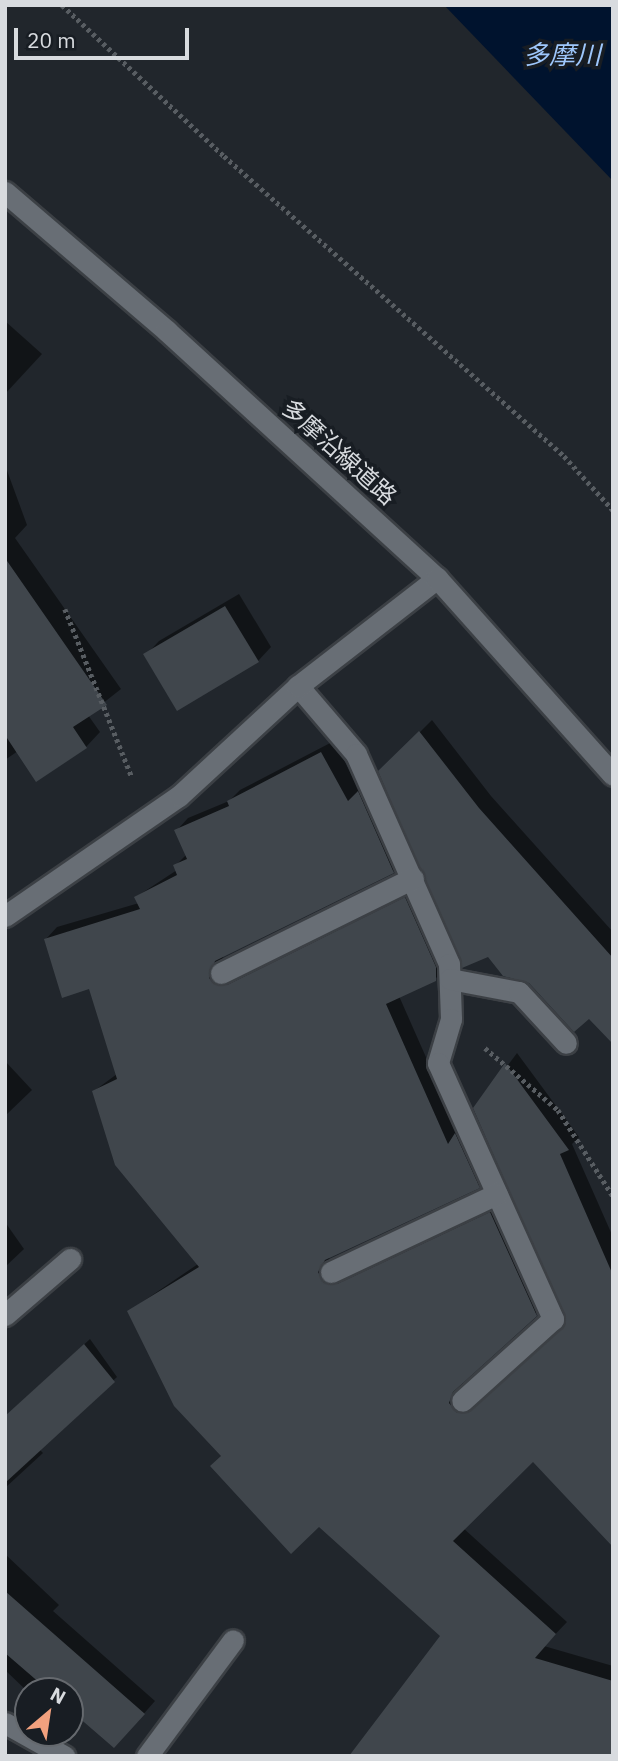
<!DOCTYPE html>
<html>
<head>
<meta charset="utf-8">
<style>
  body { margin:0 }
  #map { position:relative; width:618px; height:1761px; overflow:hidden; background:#21262c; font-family:"IBM Plex Sans","Noto Sans JP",sans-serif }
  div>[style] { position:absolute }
  .water>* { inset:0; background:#00132e }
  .shadow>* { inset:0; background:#0007 }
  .building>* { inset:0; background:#40464c }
  .path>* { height:4.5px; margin-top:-2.25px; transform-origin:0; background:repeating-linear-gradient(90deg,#585d62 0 3.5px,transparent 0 7px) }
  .roads { filter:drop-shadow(2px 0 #3c4045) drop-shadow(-2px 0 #3c4045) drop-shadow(0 2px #3c4045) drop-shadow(0 -2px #3c4045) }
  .lane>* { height:21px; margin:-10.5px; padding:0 10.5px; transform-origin:10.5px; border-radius:10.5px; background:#686e75 }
  .street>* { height:21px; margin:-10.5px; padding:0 10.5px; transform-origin:10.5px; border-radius:10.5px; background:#686e75 }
  .secondary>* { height:21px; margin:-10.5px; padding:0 10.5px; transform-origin:10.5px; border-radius:10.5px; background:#686e75 }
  span { translate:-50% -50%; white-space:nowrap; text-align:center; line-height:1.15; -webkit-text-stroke:7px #181d23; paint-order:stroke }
  .street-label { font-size:24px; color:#d8dbdf }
  .water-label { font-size:26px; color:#9ec7fb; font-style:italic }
  .frame { position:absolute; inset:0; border:7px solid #d8dbdf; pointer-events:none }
  .north { position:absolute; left:14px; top:1677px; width:70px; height:70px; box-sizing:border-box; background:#181d23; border:2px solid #65696e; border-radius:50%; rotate:29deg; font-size:19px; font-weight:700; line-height:28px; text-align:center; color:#d8dbdf }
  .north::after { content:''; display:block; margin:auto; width:24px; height:32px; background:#f2a17e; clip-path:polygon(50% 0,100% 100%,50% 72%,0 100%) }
  .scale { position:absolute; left:14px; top:28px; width:175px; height:32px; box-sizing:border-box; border:4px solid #d8dbdf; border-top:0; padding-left:9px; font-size:21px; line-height:24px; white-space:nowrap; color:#d8dbdf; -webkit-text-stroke:5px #181d23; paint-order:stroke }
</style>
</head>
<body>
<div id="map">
  <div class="water">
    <div style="clip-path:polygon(444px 5px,613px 5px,613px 181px)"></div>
  </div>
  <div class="shadow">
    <div style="clip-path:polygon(5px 321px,42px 354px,5px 394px)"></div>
    <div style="clip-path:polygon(5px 465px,27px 525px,15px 538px,121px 689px,88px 715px,100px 732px,86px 747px,18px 751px,5px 760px)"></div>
    <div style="clip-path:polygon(239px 594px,271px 647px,258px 661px,178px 708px,146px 655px,159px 641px)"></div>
    <div style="clip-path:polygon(432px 720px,491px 796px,613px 932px,613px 1042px,380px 772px)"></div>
    <div style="clip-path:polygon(334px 741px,360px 791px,370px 781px,405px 859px,393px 871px,224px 955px,220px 966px,417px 886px,447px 967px,435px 979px,399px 996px,459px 1132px,490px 1175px,479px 1186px,329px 1257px,331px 1267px,502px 1201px,548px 1302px,464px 1380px,460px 1392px,471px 1403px,484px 1400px,564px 1328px,567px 1313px,475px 1109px,517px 1053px,579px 1137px,572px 1144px,613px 1237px,613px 1545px,533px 1460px,346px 1422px,567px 1622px,544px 1646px,613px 1666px,613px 1756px,442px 1636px,319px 1525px,223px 1455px,129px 1311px,198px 1264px,94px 1091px,117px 1074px,90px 987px,46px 939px,57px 927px,139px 903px,136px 897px,177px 870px,175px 866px,187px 854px,177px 830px,188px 818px,229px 801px,240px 790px)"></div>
    <div style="clip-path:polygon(5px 1061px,32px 1090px,5px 1116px)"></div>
    <div style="clip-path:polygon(5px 1222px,24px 1249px,5px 1267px)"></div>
    <div style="clip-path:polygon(90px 1339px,117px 1377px,39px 1449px,43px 1453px,5px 1488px,5px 1417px)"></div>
    <div style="clip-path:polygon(5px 1554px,59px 1605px,53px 1611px,155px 1701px,126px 1734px,70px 1707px,70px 1691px,28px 1692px,5px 1670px)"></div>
  </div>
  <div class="building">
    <div style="clip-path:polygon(5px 558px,107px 705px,73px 727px,87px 748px,36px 782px,5px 735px)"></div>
    <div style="clip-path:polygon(225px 606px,259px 662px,177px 711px,143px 654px)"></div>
    <div style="clip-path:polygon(419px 731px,479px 808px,613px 958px,613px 1044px,589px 1019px,574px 1032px,529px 983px,503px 976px,488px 957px,462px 968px,378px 771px)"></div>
    <div style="clip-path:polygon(321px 752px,348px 801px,358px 791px,394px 873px,215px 961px,209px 978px,214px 984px,227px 985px,405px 897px,436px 967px,436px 981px,386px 1004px,448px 1144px,455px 1133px,480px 1188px,325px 1260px,318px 1272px,324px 1283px,337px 1284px,490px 1212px,537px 1316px,453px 1392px,449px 1403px,457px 1413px,471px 1411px,566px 1321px,473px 1108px,505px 1063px,569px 1150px,560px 1154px,613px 1275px,613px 1547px,533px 1462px,453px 1541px,556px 1634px,535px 1658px,613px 1681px,613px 1756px,349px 1756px,440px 1636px,319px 1527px,291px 1554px,210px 1466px,221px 1456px,174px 1406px,127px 1311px,199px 1267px,115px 1165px,92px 1091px,117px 1079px,89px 989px,62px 998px,44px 939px,140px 909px,134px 897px,177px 875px,173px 865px,187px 859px,174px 830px,229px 806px,227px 801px)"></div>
    <div style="clip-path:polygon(84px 1344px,115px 1382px,5px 1483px,5px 1416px)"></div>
    <div style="clip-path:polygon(5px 1591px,145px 1714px,114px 1748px,70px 1710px,70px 1691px,49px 1691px,5px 1653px)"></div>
  </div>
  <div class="path">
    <div style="left:62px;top:5px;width:221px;rotate:43deg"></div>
    <div style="left:224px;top:156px;width:453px;rotate:41.4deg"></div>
    <div style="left:564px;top:456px;width:73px;rotate:47.8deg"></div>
    <div style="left:65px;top:609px;width:181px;rotate:68.3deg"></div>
    <div style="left:485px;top:1048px;width:96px;rotate:40.3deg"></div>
    <div style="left:558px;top:1110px;width:102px;rotate:57.4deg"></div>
  </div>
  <div class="roads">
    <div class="lane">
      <div style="left:298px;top:686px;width:89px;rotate:49.5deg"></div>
      <div style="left:356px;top:754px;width:230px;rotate:66.1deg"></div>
      <div style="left:449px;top:964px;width:55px;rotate:87.9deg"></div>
      <div style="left:451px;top:1019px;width:46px;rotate:106.5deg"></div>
      <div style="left:438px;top:1063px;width:281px;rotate:65.8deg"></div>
      <div style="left:553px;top:1319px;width:122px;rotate:138deg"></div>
      <div style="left:221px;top:973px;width:214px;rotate:-26.3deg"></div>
      <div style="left:450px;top:979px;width:70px;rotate:10.7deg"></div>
      <div style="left:519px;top:992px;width:69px;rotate:47.3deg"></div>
      <div style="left:331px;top:1272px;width:183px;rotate:-25.2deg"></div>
      <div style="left:5px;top:1315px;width:86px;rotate:-40.7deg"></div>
      <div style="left:147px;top:1756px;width:144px;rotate:-53.4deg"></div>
    </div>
    <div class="street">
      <div style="left:5px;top:916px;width:211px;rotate:-34.6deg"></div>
      <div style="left:179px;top:796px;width:162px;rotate:-42.7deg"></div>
      <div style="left:298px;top:686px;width:176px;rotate:-37.8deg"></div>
      <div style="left:5px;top:1723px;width:68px;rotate:29.2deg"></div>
    </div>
    <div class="secondary">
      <div style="left:5px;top:192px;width:213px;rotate:40.6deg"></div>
      <div style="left:167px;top:331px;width:366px;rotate:42.5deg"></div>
      <div style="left:437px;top:578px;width:264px;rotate:48.2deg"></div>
    </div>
  </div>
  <div class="street-label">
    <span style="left:339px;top:452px;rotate:42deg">多摩沿線道路</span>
  </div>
  <div class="water-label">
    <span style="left:562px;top:55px">多摩川</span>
  </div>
  <div class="frame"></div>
  <div class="north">N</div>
  <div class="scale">20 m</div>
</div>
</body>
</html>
